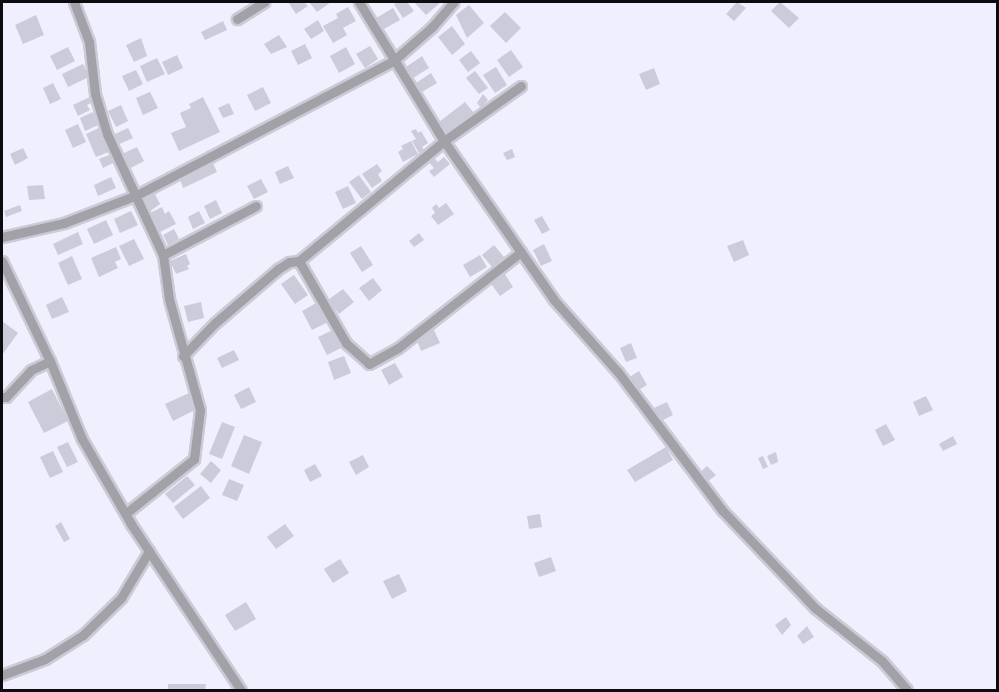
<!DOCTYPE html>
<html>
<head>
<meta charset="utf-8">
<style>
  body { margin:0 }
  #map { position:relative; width:999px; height:692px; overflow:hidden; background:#efeffe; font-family:"PT Sans Narrow",sans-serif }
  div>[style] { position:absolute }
  .building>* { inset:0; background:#cbcbd9 }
  .roads { filter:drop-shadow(2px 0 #cbcbd8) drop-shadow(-2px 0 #cbcbd8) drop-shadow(0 2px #cbcbd8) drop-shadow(0 -2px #cbcbd8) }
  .minor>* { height:9px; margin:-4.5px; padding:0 4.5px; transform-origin:4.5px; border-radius:4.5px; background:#a1a1a7 }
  span { translate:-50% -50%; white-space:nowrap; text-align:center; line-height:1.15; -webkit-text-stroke:6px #efeffe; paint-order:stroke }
  .frame { position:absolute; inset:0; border:3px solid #0b0b10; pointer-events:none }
</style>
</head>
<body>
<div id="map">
  <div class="building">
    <div style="clip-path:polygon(288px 2px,304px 2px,308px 6px,296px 14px)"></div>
    <div style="clip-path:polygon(309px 2px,331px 2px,317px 12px)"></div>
    <div style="clip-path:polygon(397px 2px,407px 2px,414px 11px,403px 18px,394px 4px)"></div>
    <div style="clip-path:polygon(414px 2px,441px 2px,426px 15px)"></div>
    <div style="clip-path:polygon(737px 2px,746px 8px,734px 21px,726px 14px)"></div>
    <div style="clip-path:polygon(780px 2px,799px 18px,789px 28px,771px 11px)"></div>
    <div style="clip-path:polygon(469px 5px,484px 23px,467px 38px,456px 15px)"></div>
    <div style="clip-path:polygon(348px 7px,356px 21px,343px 28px,347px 35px,333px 43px,323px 26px,338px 18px,336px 14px)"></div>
    <div style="clip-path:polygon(393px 8px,400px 20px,382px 30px,376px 18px)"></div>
    <div style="clip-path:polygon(505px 12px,521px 28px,506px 43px,490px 26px)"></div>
    <div style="clip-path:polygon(36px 15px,44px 35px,23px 44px,15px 25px)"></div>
    <div style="clip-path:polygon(318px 20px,324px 31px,311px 39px,304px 29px)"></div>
    <div style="clip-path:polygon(223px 21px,227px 30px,205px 40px,201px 32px)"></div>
    <div style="clip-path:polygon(452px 26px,465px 44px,452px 55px,438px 37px)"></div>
    <div style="clip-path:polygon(279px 35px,287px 47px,271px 54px,264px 44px)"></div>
    <div style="clip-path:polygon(141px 38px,147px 56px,134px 62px,126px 45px)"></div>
    <div style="clip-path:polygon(305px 44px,312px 58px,298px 65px,291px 51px)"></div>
    <div style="clip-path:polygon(370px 46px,378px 59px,365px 68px,356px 54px)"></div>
    <div style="clip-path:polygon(68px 47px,75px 61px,57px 70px,50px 56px)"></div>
    <div style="clip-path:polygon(346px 47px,355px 64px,339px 73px,330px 56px)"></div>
    <div style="clip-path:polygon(511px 50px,523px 67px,509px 77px,497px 60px)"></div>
    <div style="clip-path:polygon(471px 51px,480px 63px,468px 72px,459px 60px)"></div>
    <div style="clip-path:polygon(177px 55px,183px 68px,168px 75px,162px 62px)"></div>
    <div style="clip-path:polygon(422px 56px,429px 68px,413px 78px,406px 67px)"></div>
    <div style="clip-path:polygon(157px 58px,165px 74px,147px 82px,140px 66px)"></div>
    <div style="clip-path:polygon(83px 64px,89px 77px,68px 87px,62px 74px)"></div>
    <div style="clip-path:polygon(496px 67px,507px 85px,495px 93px,483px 75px)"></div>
    <div style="clip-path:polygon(654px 68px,660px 84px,646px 90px,639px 74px)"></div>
    <div style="clip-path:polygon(136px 70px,143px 84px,129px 91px,122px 76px)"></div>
    <div style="clip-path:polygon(475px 71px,488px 88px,479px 94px,466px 78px)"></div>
    <div style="clip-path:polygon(431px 73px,437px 83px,422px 92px,416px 83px)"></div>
    <div style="clip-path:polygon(53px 83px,61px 99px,50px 104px,43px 88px)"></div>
    <div style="clip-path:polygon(263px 87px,271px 103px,255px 111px,247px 95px)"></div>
    <div style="clip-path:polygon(150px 92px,158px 108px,143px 115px,136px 98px)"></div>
    <div style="clip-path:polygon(483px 94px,488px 100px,481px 108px,477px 103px)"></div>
    <div style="clip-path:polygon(90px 97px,93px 102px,87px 105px,90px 110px,78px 116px,73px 105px)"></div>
    <div style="clip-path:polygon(203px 97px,220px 132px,179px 151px,171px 133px,186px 127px,180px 113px,191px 108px,189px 104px)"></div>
    <div style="clip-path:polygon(465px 102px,474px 113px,448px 133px,439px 122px)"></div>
    <div style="clip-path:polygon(229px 103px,234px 114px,223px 118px,218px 108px)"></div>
    <div style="clip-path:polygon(121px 105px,128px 121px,116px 127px,108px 111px)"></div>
    <div style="clip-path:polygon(93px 112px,98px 125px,85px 131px,80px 118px)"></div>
    <div style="clip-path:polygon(78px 124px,86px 142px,73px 148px,65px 130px)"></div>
    <div style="clip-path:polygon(101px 127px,111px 151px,96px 157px,86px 134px)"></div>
    <div style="clip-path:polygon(128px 128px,133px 138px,117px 145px,113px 135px)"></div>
    <div style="clip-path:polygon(416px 129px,418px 133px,421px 131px,428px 143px,422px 147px,424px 150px,419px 153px,412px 141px,416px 139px,411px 131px)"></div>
    <div style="clip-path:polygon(411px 141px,418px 154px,403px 162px,398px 152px,403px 149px,401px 146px)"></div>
    <div style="clip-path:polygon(137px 147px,144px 161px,129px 169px,122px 154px)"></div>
    <div style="clip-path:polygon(23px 148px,28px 158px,15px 165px,10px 154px)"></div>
    <div style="clip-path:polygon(512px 149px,515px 157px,507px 160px,503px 153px)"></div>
    <div style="clip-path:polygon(112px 154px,115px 162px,103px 168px,99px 159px)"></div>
    <div style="clip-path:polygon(444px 157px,450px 164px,434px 177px,429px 171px,434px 168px,429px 162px,434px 158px,438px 162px)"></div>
    <div style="clip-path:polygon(213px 163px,217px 172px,183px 188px,180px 179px)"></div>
    <div style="clip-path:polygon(377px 164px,382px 171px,378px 174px,382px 181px,372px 188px,362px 174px)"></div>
    <div style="clip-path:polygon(288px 166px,294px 178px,280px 184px,275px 172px)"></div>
    <div style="clip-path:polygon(359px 175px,371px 192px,362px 199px,349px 182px)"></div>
    <div style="clip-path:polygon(111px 177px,116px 188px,98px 196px,94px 185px)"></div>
    <div style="clip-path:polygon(261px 179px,268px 192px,254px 199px,247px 186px)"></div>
    <div style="clip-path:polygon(43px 185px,45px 199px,29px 200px,27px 186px)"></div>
    <div style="clip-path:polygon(348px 186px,356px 203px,343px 209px,335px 192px)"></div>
    <div style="clip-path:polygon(155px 194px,160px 204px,149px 212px,143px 199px)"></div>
    <div style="clip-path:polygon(216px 200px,222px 213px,210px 219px,204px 206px)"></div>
    <div style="clip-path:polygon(446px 203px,454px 214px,438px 225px,431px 216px,435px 213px,432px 208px,436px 204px,439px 208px)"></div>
    <div style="clip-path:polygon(20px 205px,22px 211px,6px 217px,4px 211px)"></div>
    <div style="clip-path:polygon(162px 207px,165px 214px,169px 211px,176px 224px,158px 233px,148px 214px)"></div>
    <div style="clip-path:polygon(131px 211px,138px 225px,120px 233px,114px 219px)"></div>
    <div style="clip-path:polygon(199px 211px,205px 223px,193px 229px,188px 217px)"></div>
    <div style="clip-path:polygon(542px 216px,550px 230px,542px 234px,534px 220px)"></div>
    <div style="clip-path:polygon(106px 220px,113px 235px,94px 244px,87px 229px)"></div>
    <div style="clip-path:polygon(174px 229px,179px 239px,168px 245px,163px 235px)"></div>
    <div style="clip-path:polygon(78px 232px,83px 244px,58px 255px,53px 244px)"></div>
    <div style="clip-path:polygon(419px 233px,424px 240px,414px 247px,409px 241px)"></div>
    <div style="clip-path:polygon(134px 239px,144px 259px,129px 266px,119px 246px)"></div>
    <div style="clip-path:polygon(743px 240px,749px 255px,734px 262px,727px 246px)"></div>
    <div style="clip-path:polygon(544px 244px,552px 261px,541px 266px,533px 250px)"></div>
    <div style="clip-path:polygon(494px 245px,504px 257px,492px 267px,482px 255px)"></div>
    <div style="clip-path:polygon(361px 246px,373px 265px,362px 272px,350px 253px)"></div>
    <div style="clip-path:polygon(116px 247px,121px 259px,115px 262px,118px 268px,99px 277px,91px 258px)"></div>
    <div style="clip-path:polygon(186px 254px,190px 264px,187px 266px,189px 269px,176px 274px,170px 261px)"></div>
    <div style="clip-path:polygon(480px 255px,487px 267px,470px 277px,463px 265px)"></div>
    <div style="clip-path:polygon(72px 256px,82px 279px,68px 285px,58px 263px)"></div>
    <div style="clip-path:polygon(503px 271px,513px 287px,500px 296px,489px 281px)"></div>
    <div style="clip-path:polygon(294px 275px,308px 295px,295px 304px,281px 284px)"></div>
    <div style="clip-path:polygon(373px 278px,382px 290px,369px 301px,359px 288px)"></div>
    <div style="clip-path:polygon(343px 289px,354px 302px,339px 314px,328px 300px)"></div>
    <div style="clip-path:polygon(62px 297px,69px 312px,52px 319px,46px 305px)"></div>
    <div style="clip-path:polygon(201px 302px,204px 318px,188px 322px,184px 306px)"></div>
    <div style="clip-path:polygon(318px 302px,328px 322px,312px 330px,302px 311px)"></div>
    <div style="clip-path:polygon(2px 321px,18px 333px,2px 355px)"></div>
    <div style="clip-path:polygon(335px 329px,343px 347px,327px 355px,318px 337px)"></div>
    <div style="clip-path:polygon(434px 330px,440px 343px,421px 351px,416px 338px)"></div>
    <div style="clip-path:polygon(631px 343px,637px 358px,626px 362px,620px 348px)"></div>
    <div style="clip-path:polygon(234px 350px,239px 360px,222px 368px,217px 358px)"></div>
    <div style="clip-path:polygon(344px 356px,351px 373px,334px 380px,328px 362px)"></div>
    <div style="clip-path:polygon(395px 363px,403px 377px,389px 385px,381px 370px)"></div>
    <div style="clip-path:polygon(639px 371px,647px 385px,635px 392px,628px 378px)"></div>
    <div style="clip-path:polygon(249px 387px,256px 402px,241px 409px,234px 395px)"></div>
    <div style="clip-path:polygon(52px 389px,68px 421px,44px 433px,28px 402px)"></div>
    <div style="clip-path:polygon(189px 393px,197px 409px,173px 421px,165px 404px)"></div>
    <div style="clip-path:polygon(926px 396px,933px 410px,919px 416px,913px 402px)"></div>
    <div style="clip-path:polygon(667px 402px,673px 415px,661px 421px,654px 408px)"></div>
    <div style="clip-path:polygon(222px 422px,235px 427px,222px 459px,209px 454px)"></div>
    <div style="clip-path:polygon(886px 424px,895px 440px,883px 446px,875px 430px)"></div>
    <div style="clip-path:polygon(244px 435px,262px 442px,249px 474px,231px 466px)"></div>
    <div style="clip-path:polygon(953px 436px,957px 444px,943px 451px,939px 444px)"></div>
    <div style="clip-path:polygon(68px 442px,78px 462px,67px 467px,57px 447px)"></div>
    <div style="clip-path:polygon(666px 447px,673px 460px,635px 482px,627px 470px)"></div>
    <div style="clip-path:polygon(53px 451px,63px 472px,50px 478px,40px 457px)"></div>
    <div style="clip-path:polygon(776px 452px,778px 462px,771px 465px,767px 456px)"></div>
    <div style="clip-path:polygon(363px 455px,369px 467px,356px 475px,349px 462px)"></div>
    <div style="clip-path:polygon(763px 456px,768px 467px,763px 469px,758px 458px)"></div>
    <div style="clip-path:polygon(211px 461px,221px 470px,211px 483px,200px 474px)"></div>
    <div style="clip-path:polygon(315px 464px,322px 476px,310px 482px,304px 470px)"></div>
    <div style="clip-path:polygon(707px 466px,716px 475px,706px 483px,698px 474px)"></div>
    <div style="clip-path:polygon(187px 476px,195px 485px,173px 503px,165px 494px)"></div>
    <div style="clip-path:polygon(229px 479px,244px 485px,237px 501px,222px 495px)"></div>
    <div style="clip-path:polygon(201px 486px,210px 498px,183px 519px,174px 507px)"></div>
    <div style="clip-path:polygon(540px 514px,542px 527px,529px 529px,527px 516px)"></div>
    <div style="clip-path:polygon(61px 522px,70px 539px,64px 542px,55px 526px)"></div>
    <div style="clip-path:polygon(285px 524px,294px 536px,276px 549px,267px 537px)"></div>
    <div style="clip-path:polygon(551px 557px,556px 571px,539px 577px,534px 563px)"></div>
    <div style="clip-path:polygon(340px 559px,349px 573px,333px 583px,324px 569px)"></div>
    <div style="clip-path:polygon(399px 574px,407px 591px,392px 599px,383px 581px)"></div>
    <div style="clip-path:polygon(246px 602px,256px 619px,235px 631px,225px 615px)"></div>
    <div style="clip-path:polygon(786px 617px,791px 625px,782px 635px,775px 625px)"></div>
    <div style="clip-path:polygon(807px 626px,814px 637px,803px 644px,797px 636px)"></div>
    <div style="clip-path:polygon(168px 684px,206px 684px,205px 690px,168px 690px)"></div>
  </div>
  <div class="roads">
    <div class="minor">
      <div style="left:74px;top:2px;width:43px;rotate:69.4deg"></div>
      <div style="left:89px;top:42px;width:52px;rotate:83.4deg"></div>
      <div style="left:95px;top:94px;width:42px;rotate:73.3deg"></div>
      <div style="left:107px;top:134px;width:133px;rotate:65.2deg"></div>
      <div style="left:163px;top:255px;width:44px;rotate:82.2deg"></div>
      <div style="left:169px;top:299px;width:115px;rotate:74.4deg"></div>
      <div style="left:200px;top:410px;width:49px;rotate:97deg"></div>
      <div style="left:194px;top:459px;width:87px;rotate:141.5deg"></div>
      <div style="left:359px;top:2px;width:163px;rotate:58.6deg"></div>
      <div style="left:444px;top:141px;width:193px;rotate:55.3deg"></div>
      <div style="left:554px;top:300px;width:96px;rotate:48.4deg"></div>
      <div style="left:618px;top:372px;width:173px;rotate:53deg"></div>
      <div style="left:722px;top:510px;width:135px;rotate:46.5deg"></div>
      <div style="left:815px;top:608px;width:85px;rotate:38.3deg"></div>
      <div style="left:882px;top:661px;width:38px;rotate:49deg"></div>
      <div style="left:237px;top:19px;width:32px;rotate:-32deg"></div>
      <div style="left:521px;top:86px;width:95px;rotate:144.5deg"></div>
      <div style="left:444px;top:141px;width:188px;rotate:140.4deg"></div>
      <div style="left:299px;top:261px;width:95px;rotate:60.2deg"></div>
      <div style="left:346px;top:343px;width:31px;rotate:42deg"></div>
      <div style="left:369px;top:364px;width:33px;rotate:-29deg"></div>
      <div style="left:398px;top:348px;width:156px;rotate:-38deg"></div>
      <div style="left:2px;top:237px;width:64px;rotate:-12.7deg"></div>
      <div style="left:64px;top:223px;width:78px;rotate:-21deg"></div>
      <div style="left:137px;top:195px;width:289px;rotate:-27.6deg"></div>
      <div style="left:393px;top:61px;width:52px;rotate:-41.1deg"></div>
      <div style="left:432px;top:27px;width:33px;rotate:-49deg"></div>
      <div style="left:163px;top:255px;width:105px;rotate:-27.8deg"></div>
      <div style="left:2px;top:261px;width:111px;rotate:64.4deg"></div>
      <div style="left:50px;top:361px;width:84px;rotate:67.7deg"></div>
      <div style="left:82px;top:439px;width:98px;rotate:60deg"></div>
      <div style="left:131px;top:524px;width:199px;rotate:56.5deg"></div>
      <div style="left:183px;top:356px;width:46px;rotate:-45.9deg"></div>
      <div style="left:215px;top:323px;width:83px;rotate:-40.6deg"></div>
      <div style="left:278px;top:269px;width:13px;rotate:-32deg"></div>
      <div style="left:289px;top:262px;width:10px;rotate:-6deg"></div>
      <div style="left:2px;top:397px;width:4px"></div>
      <div style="left:6px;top:397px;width:37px;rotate:-47deg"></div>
      <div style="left:31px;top:370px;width:21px;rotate:-25deg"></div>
      <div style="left:2px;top:675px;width:46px;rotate:-20.4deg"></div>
      <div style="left:45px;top:659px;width:45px;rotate:-32.3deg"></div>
      <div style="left:83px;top:635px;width:53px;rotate:-44.2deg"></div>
      <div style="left:121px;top:598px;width:55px;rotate:-59.2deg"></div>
    </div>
  </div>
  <div class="frame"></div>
</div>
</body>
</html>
